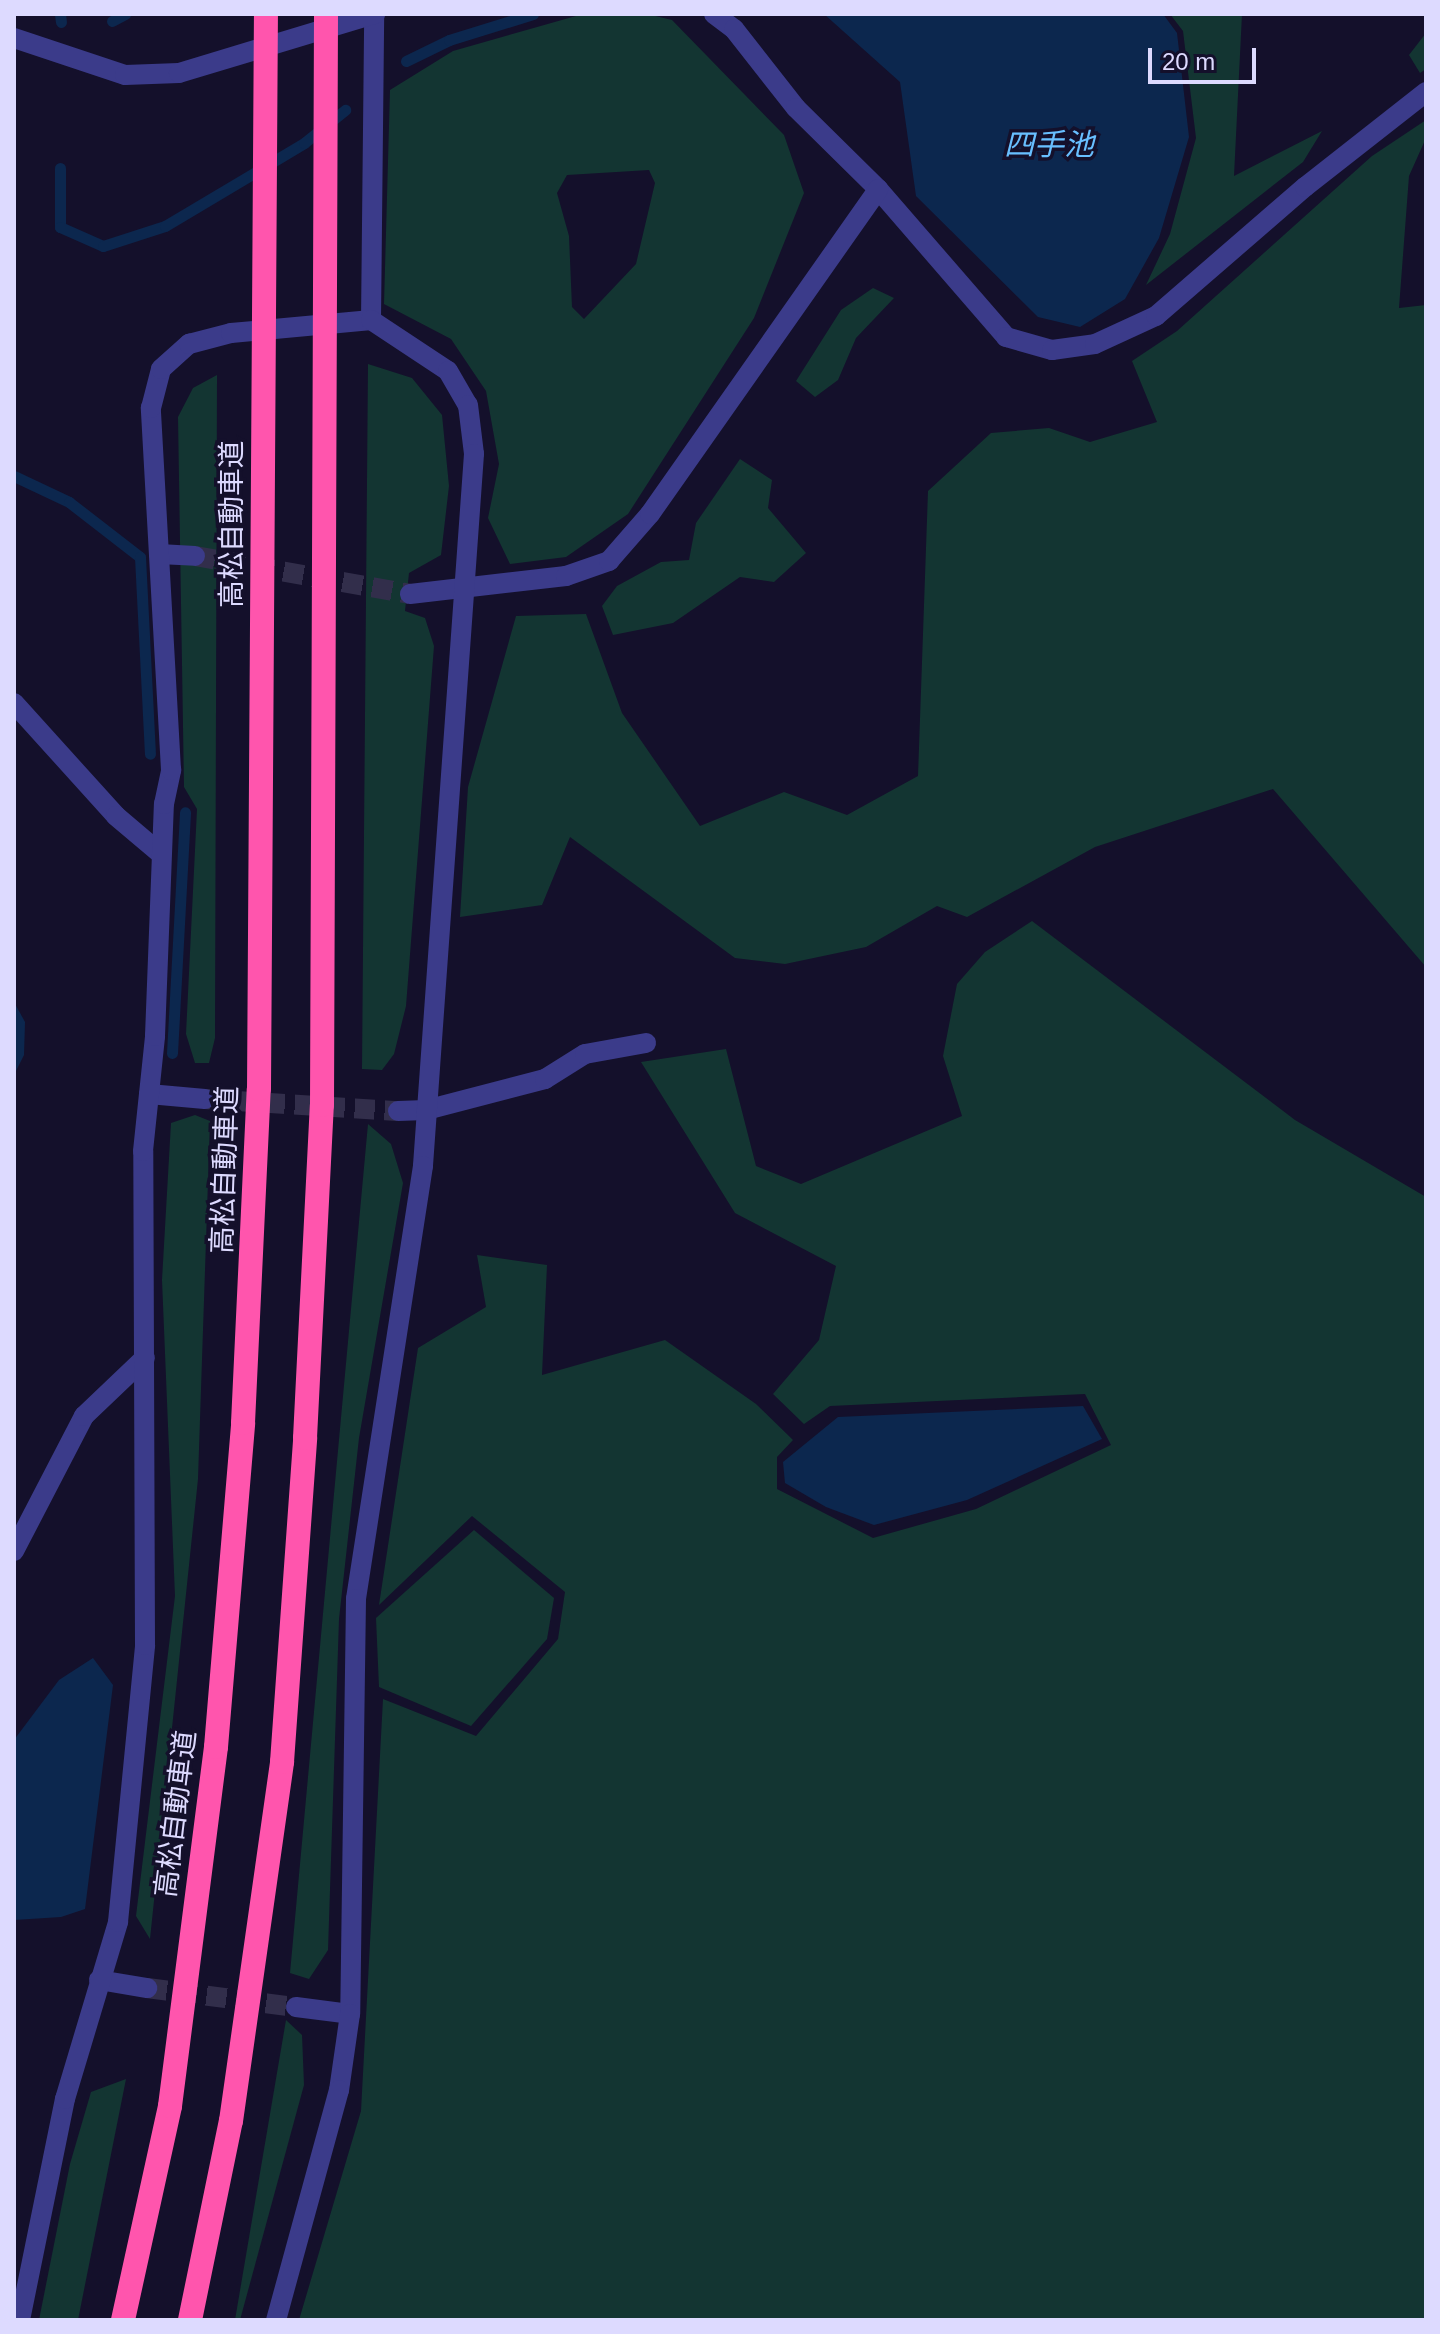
<!DOCTYPE html>
<html>
<head>
<meta charset="utf-8">
<style>
  body { margin:0 }
  #map { position:relative; width:1440px; height:2334px; overflow:hidden; background:#14102b; font-family:Helvetica,"Noto Sans JP",sans-serif }
  div>[style] { position:absolute }
  .green>* { inset:0; background:#133532 }
  .water>* { inset:0; background:#0c274e }
  .stream>* { height:11px; margin:-5.5px; padding:0 5.5px; transform-origin:5.5px; border-radius:5.5px; background:#0c274e }
  .minor-tunnel>* { height:20px; margin-top:-10px; transform-origin:0; background:repeating-linear-gradient(90deg,#322e4b 0 20px,transparent 0 30px) }
  .minor>* { height:20px; margin:-10px; padding:0 10px; transform-origin:10px; border-radius:10px; background:#3b3b8a }
  .tertiary>* { height:20px; margin:-10px; padding:0 10px; transform-origin:10px; border-radius:10px; background:#3b3b8a }
  .motorway>* { height:24px; margin:-12px; padding:0 12px; transform-origin:12px; border-radius:12px; background:#ff55ad }
  span { translate:-50% -50%; white-space:nowrap; text-align:center; line-height:1.15; -webkit-text-stroke:7px #14102b; paint-order:stroke }
  .street-label { font-size:28px; color:#dddaff }
  .water-label { font-size:30px; color:#68bfff; font-style:italic }
  .frame { position:absolute; inset:0; border:16px solid #dddaff; pointer-events:none }
  .scale { position:absolute; left:1148px; top:48px; width:108px; height:36px; box-sizing:border-box; border:4px solid #dddaff; border-top:0; padding-left:10px; font-size:24px; line-height:28px; white-space:nowrap; color:#dddaff; -webkit-text-stroke:6px #14102b; paint-order:stroke }
</style>
</head>
<body>
<div id="map">
  <div class="green">
    <div style="clip-path:polygon(evenodd,583px 14px,647px 14px,672px 20px,784px 135px,804px 193px,754px 318px,628px 514px,566px 557px,510px 564px,488px 518px,499px 464px,486px 391px,451px 339px,384px 304px,390px 90px,453px 51px,583px 14px,649px 170px,655px 183px,636px 264px,584px 319px,572px 307px,569px 236px,557px 193px,567px 175px,649px 170px)"></div>
    <div style="clip-path:polygon(1170px 14px,1242px 14px,1234px 176px,1322px 131px,1303px 162px,1146px 285px,1170px 234px,1196px 138px,1183px 31px)"></div>
    <div style="clip-path:polygon(1426px 33px,1426px 69px,1420px 73px,1409px 55px)"></div>
    <div style="clip-path:polygon(1426px 120px,1426px 138px,1409px 176px,1399px 308px,1426px 305px,1426px 967px,1273px 789px,1095px 847px,967px 917px,937px 906px,866px 947px,785px 964px,735px 958px,570px 837px,542px 905px,460px 917px,468px 787px,516px 616px,586px 614px,622px 713px,700px 826px,784px 792px,847px 815px,918px 776px,928px 491px,991px 433px,1049px 428px,1090px 442px,1157px 422px,1132px 361px,1177px 331px,1372px 156px)"></div>
    <div style="clip-path:polygon(873px 288px,894px 298px,856px 338px,838px 380px,815px 397px,796px 381px,841px 310px)"></div>
    <div style="clip-path:polygon(368px 364px,412px 378px,442px 415px,449px 486px,441px 555px,409px 573px,405px 611px,425px 618px,434px 646px,406px 1006px,394px 1054px,382px 1070px,362px 1069px)"></div>
    <div style="clip-path:polygon(217px 375px,215px 1038px,209px 1063px,195px 1063px,186px 1034px,197px 809px,184px 787px,178px 417px,193px 388px)"></div>
    <div style="clip-path:polygon(740px 459px,772px 480px,768px 508px,806px 553px,774px 582px,740px 577px,673px 623px,613px 635px,602px 606px,617px 586px,661px 562px,689px 560px,696px 523px)"></div>
    <div style="clip-path:polygon(1032px 921px,1295px 1120px,1426px 1197px,1426px 2320px,299px 2320px,361px 2111px,383px 1699px,476px 1736px,558px 1639px,565px 1592px,472px 1516px,379px 1605px,418px 1348px,486px 1307px,477px 1255px,547px 1265px,542px 1375px,665px 1340px,756px 1404px,793px 1440px,777px 1457px,777px 1489px,873px 1538px,976px 1509px,1111px 1445px,1085px 1394px,830px 1406px,804px 1424px,773px 1394px,819px 1340px,836px 1266px,735px 1213px,641px 1062px,726px 1049px,756px 1166px,801px 1184px,962px 1116px,943px 1056px,957px 984px,985px 952px)"></div>
    <div style="clip-path:polygon(195px 1115px,210px 1121px,198px 1479px,150px 1939px,136px 1916px,175px 1596px,162px 1280px,171px 1123px)"></div>
    <div style="clip-path:polygon(368px 1124px,391px 1144px,403px 1183px,359px 1438px,339px 1619px,328px 1950px,309px 1979px,290px 1973px)"></div>
    <div style="clip-path:polygon(474px 1530px,554px 1598px,547px 1639px,471px 1726px,379px 1687px,376px 1618px)"></div>
    <div style="clip-path:polygon(286px 2020px,302px 2035px,304px 2085px,240px 2320px,235px 2320px)"></div>
    <div style="clip-path:polygon(126px 2079px,78px 2320px,39px 2320px,70px 2164px,91px 2092px)"></div>
  </div>
  <div class="water">
    <div style="clip-path:polygon(824px 14px,1163px 14px,1177px 33px,1189px 137px,1159px 238px,1125px 299px,1080px 327px,1038px 317px,916px 196px,900px 82px)"></div>
    <div style="clip-path:polygon(14px 1002px,25px 1022px,24px 1055px,14px 1075px)"></div>
    <div style="clip-path:polygon(1083px 1406px,1102px 1439px,967px 1500px,874px 1525px,826px 1507px,785px 1483px,783px 1462px,838px 1417px)"></div>
    <div style="clip-path:polygon(93px 1658px,113px 1685px,85px 1909px,61px 1917px,14px 1920px,14px 1740px,59px 1680px)"></div>
  </div>
  <div class="stream">
    <div style="left:60px;top:14px;width:8px;rotate:83deg"></div>
    <div style="left:112px;top:21px;width:15px;rotate:-28deg"></div>
    <div style="left:406px;top:61px;width:48px;rotate:-26deg"></div>
    <div style="left:449px;top:40px;width:88px;rotate:-17.2deg"></div>
    <div style="left:60px;top:168px;width:59px;rotate:90deg"></div>
    <div style="left:60px;top:227px;width:47px;rotate:23.8deg"></div>
    <div style="left:103px;top:246px;width:65px;rotate:-17.9deg"></div>
    <div style="left:165px;top:226px;width:162px;rotate:-30.8deg"></div>
    <div style="left:304px;top:143px;width:53px;rotate:-38.8deg"></div>
    <div style="left:14px;top:476px;width:61px;rotate:25.3deg"></div>
    <div style="left:69px;top:502px;width:90px;rotate:37.8deg"></div>
    <div style="left:140px;top:557px;width:197px;rotate:87.1deg"></div>
    <div style="left:172px;top:1053px;width:241px;rotate:-86.9deg"></div>
  </div>
  <div class="minor-tunnel">
    <div style="left:195px;top:556px;width:218px;rotate:10deg"></div>
    <div style="left:205px;top:1099px;width:193px;rotate:3.6deg"></div>
    <div style="left:147px;top:1988px;width:150px;rotate:7.3deg"></div>
  </div>
  <div class="minor">
    <div style="left:714px;top:14px;width:25px;rotate:37deg"></div>
    <div style="left:734px;top:29px;width:100px;rotate:51.9deg"></div>
    <div style="left:796px;top:108px;width:115px;rotate:44.6deg"></div>
    <div style="left:878px;top:189px;width:196px;rotate:49.1deg"></div>
    <div style="left:1006px;top:337px;width:48px;rotate:15.8deg"></div>
    <div style="left:1052px;top:350px;width:43px;rotate:-7.9deg"></div>
    <div style="left:1095px;top:344px;width:67px;rotate:-24.7deg"></div>
    <div style="left:1156px;top:316px;width:197px;rotate:-40.9deg"></div>
    <div style="left:1305px;top:187px;width:154px;rotate:-38.1deg"></div>
    <div style="left:371px;top:320px;width:306px;rotate:-89.4deg"></div>
    <div style="left:159px;top:554px;width:36px;rotate:3deg"></div>
    <div style="left:410px;top:594px;width:157px;rotate:-6.6deg"></div>
    <div style="left:566px;top:576px;width:46px;rotate:-19.2deg"></div>
    <div style="left:609px;top:561px;width:62px;rotate:-48.9deg"></div>
    <div style="left:650px;top:514px;width:397px;rotate:-54.9deg"></div>
    <div style="left:14px;top:703px;width:152px;rotate:47.9deg"></div>
    <div style="left:116px;top:816px;width:59px;rotate:40.2deg"></div>
    <div style="left:149px;top:1094px;width:56px;rotate:5.1deg"></div>
    <div style="left:398px;top:1111px;width:28px;rotate:-2deg"></div>
    <div style="left:426px;top:1110px;width:123px;rotate:-14.6deg"></div>
    <div style="left:545px;top:1079px;width:47px;rotate:-32deg"></div>
    <div style="left:585px;top:1054px;width:62px;rotate:-10.2deg"></div>
    <div style="left:14px;top:1551px;width:152px;rotate:-62.6deg"></div>
    <div style="left:84px;top:1416px;width:84px;rotate:-43.6deg"></div>
    <div style="left:99px;top:1980px;width:49px;rotate:9.5deg"></div>
    <div style="left:296px;top:2007px;width:54px;rotate:7.4deg"></div>
    <div style="left:20px;top:2320px;width:226px;rotate:-78.5deg"></div>
    <div style="left:65px;top:2099px;width:185px;rotate:-73.3deg"></div>
    <div style="left:118px;top:1922px;width:278px;rotate:-84.4deg"></div>
    <div style="left:145px;top:1645px;width:494px;rotate:-90.2deg"></div>
    <div style="left:143px;top:1151px;width:116px;rotate:-84deg"></div>
    <div style="left:155px;top:1036px;width:232px;rotate:-87.8deg"></div>
    <div style="left:164px;top:804px;width:35px;rotate:-78deg"></div>
    <div style="left:171px;top:770px;width:363px;rotate:-93.2deg"></div>
    <div style="left:151px;top:408px;width:40px;rotate:-75.6deg"></div>
    <div style="left:161px;top:369px;width:38px;rotate:-42deg"></div>
    <div style="left:189px;top:344px;width:43px;rotate:-14.7deg"></div>
    <div style="left:231px;top:333px;width:141px;rotate:-5.3deg"></div>
    <div style="left:371px;top:320px;width:92px;rotate:33.5deg"></div>
    <div style="left:448px;top:371px;width:39px;rotate:60deg"></div>
    <div style="left:468px;top:405px;width:49px;rotate:83deg"></div>
    <div style="left:474px;top:454px;width:714px;rotate:94.1deg"></div>
    <div style="left:423px;top:1166px;width:438px;rotate:98.8deg"></div>
    <div style="left:356px;top:1599px;width:415px;rotate:90.8deg"></div>
    <div style="left:350px;top:2014px;width:77px;rotate:98.2deg"></div>
    <div style="left:339px;top:2090px;width:238px;rotate:105.3deg"></div>
  </div>
  <div class="tertiary">
    <div style="left:14px;top:38px;width:117px;rotate:18.4deg"></div>
    <div style="left:125px;top:75px;width:54px;rotate:-2.1deg"></div>
    <div style="left:179px;top:73px;width:205px;rotate:-16.8deg"></div>
  </div>
  <div class="motorway">
    <div style="left:123px;top:2320px;width:219px;rotate:-77.6deg"></div>
    <div style="left:170px;top:2106px;width:362px;rotate:-82.7deg"></div>
    <div style="left:216px;top:1747px;width:325px;rotate:-85.2deg"></div>
    <div style="left:243px;top:1423px;width:334px;rotate:-87.3deg"></div>
    <div style="left:259px;top:1089px;width:1075px;rotate:-89.63deg"></div>
    <div style="left:190px;top:2320px;width:203px;rotate:-78.4deg"></div>
    <div style="left:231px;top:2121px;width:363px;rotate:-81.9deg"></div>
    <div style="left:282px;top:1762px;width:325px;rotate:-85.9deg"></div>
    <div style="left:305px;top:1438px;width:333px;rotate:-87.1deg"></div>
    <div style="left:322px;top:1105px;width:1091px;rotate:-89.79deg"></div>
  </div>
  <div class="street-label">
    <span style="left:232px;top:524px;rotate:-90deg">高松自動車道</span>
    <span style="left:225px;top:1170px;rotate:-88deg">高松自動車道</span>
    <span style="left:176px;top:1814px;rotate:-83deg">高松自動車道</span>
  </div>
  <div class="water-label">
    <span style="left:1049px;top:145px">四手池</span>
  </div>
  <div class="frame"></div>
  <div class="scale">20 m</div>
</div>
</body>
</html>
